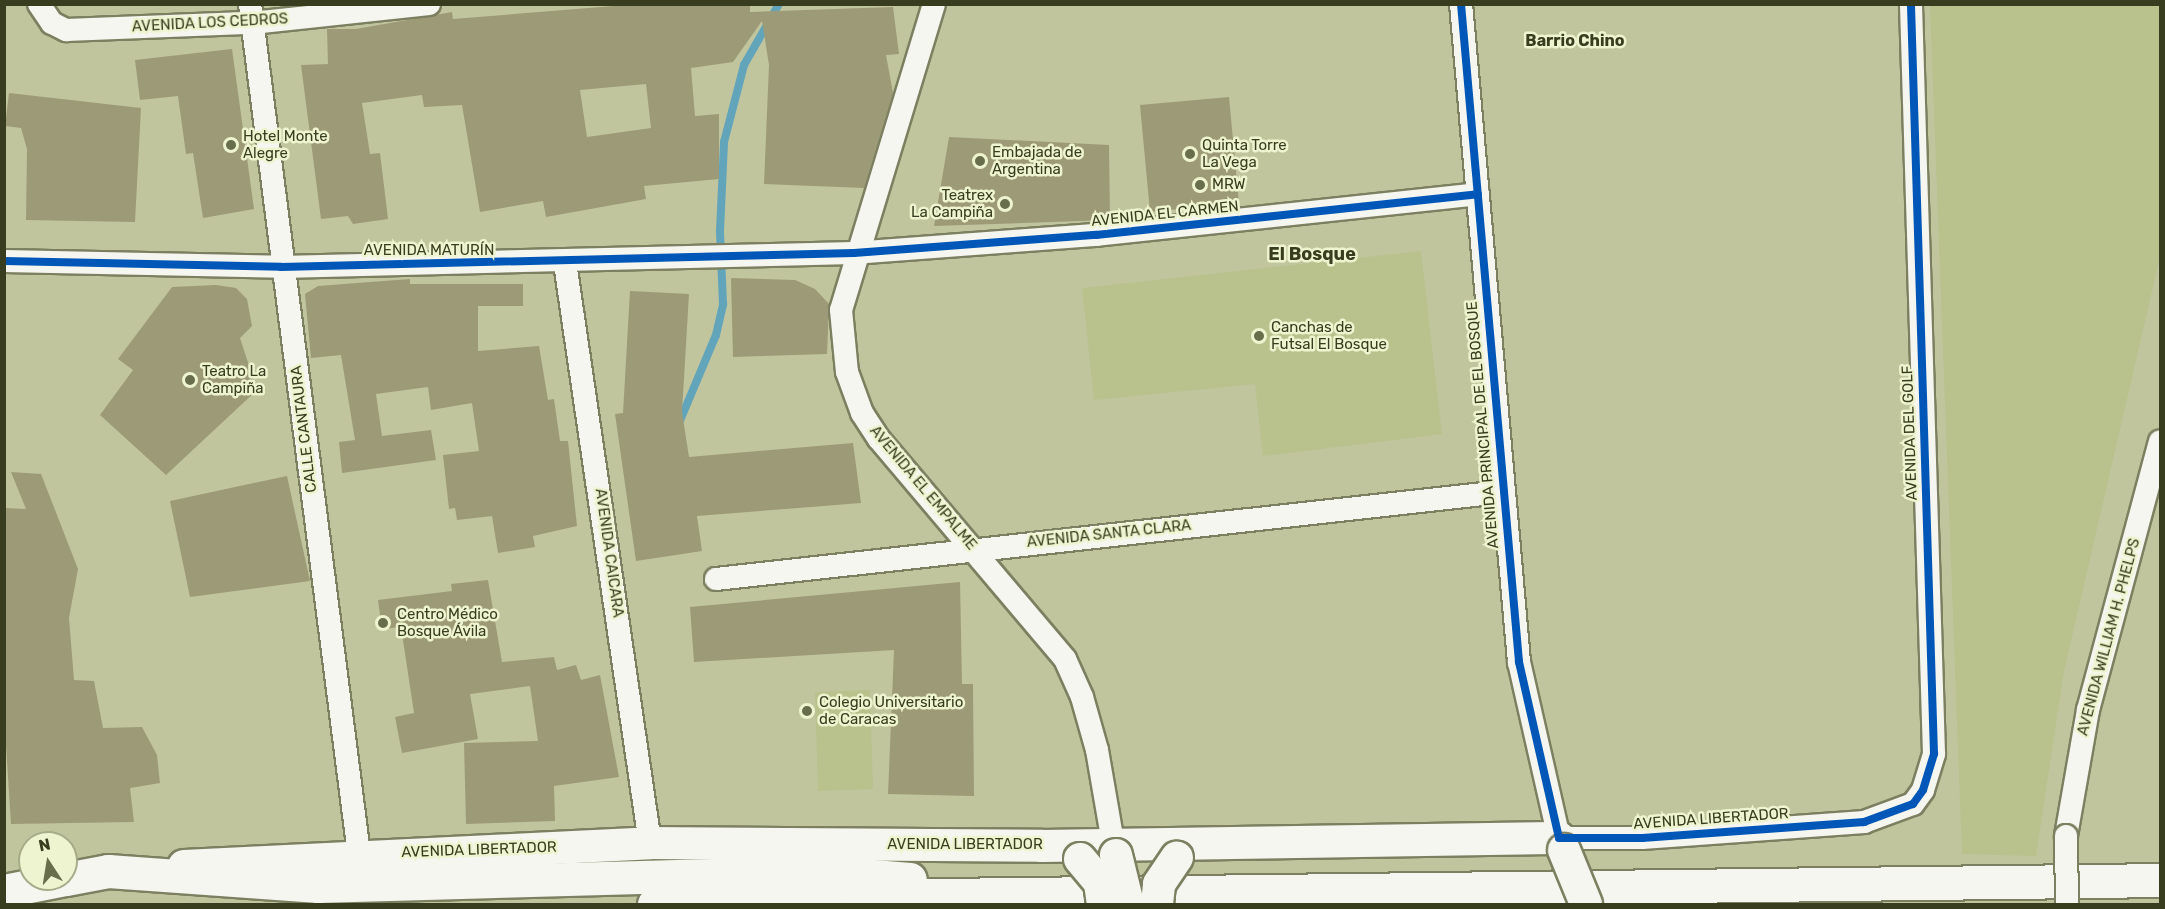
<!DOCTYPE html>
<html>
<head>
<meta charset="utf-8">
<style>
  body { margin:0 }
  #map { position:relative; width:2165px; height:909px; overflow:hidden; background:#c0c59e; font-family:Rubik,sans-serif }
  div>[style] { position:absolute }
  .green>* { inset:0; background:#b9c18d }
  .stream>* { height:8px; margin:-4px; padding:0 4px; transform-origin:4px; border-radius:4px; background:#62a5bb }
  .building>* { inset:0; background:#9d9b77 }
  .roads { filter:drop-shadow(2px 0 #7c8060) drop-shadow(-2px 0 #7c8060) drop-shadow(0 2px #7c8060) drop-shadow(0 -2px #7c8060) }
  .minor>* { height:22px; margin:-11px; padding:0 11px; transform-origin:11px; border-radius:11px; background:#f6f6f0 }
  .secondary>* { height:32px; margin:-16px; padding:0 16px; transform-origin:16px; border-radius:16px; background:#f6f6f0 }
  .primary>* { height:33px; margin:-16.5px; padding:0 16.5px; transform-origin:16.5px; border-radius:16.5px; background:#f6f6f0 }
  .bridges { filter:drop-shadow(2px 0 #7c8060) drop-shadow(-2px 0 #7c8060) drop-shadow(0 2px #7c8060) drop-shadow(0 -2px #7c8060) }
  .minor-bridge>* { height:22px; margin:-11px; padding:0 11px; transform-origin:11px; border-radius:11px; background:#f6f6f0 }
  .secondary-bridge>* { height:32px; margin:-16px; padding:0 16px; transform-origin:16px; border-radius:16px; background:#f6f6f0 }
  .cycleway>* { height:8px; margin:-4px; padding:0 4px; transform-origin:4px; border-radius:4px; background:#0057b8 }
  .dots>* { width:16px; height:16px; translate:-50% -50%; box-sizing:border-box; border:3px solid #eef4cf; border-radius:50% }
  span { translate:-50% -50%; white-space:nowrap; text-align:center; line-height:1.15; -webkit-text-stroke:5px #eef4cf; paint-order:stroke }
  .street-label { font-size:15px; color:#393d1f }
  .poi-label { font-size:15px; color:#393d1f }
  .left { translate:0 -50%; text-align:left }
  .right { translate:-100% -50%; text-align:right }
  .neighbourhood-label { font-size:16px; color:#393d1f; font-weight:700 }
  .quarter-label { font-size:18px; color:#393d1f; font-weight:700 }
  .frame { position:absolute; inset:0; border:6px solid #393d1f; pointer-events:none }
  .north { position:absolute; left:18px; top:831px; width:60px; height:60px; box-sizing:border-box; background:#eef4cf; border:2px solid #a6ab89; border-radius:50%; rotate:348deg; font-size:16px; font-weight:700; line-height:24px; text-align:center; color:#393d1f }
  .north::after { content:''; display:block; margin:auto; width:21px; height:27px; background:#686d4b; clip-path:polygon(50% 0,100% 100%,50% 72%,0 100%) }
</style>
</head>
<body>
<div id="map">
  <div class="green">
    <div style="clip-path:polygon(1930px 5px,2160px 5px,2160px 257px,2064px 671px,2036px 856px,1962px 854px)"></div>
    <div style="clip-path:polygon(1421px 251px,1442px 434px,1263px 456px,1255px 384px,1094px 400px,1082px 288px)"></div>
    <div style="clip-path:polygon(870px 690px,873px 789px,818px 791px,815px 692px)"></div>
  </div>
  <div class="stream">
    <div style="left:679px;top:423px;width:95px;rotate:-67.2deg"></div>
    <div style="left:716px;top:335px;width:32px;rotate:-77deg"></div>
    <div style="left:723px;top:304px;width:73px;rotate:-92.4deg"></div>
    <div style="left:720px;top:231px;width:89px;rotate:-87.4deg"></div>
    <div style="left:724px;top:142px;width:80px;rotate:-75.4deg"></div>
    <div style="left:744px;top:65px;width:70px;rotate:-60.2deg"></div>
  </div>
  <div class="building">
    <div style="clip-path:polygon(evenodd,638px 4px,750px 4px,750px 12px,893px 7px,899px 54px,886px 55px,893px 93px,864px 188px,764px 184px,769px 65px,762px 21px,733px 62px,691px 68px,695px 116px,719px 114px,719px 179px,644px 186px,646px 199px,546px 217px,543px 201px,480px 212px,462px 105px,424px 107px,422px 95px,362px 103px,370px 154px,380px 153px,388px 219px,353px 224px,348px 216px,321px 219px,301px 65px,328px 64px,327px 29px,356px 29px,452px 12px,453px 19px,638px 4px,646px 84px,651px 128px,587px 137px,580px 90px,646px 84px)"></div>
    <div style="clip-path:polygon(232px 49px,254px 209px,203px 218px,193px 153px,186px 154px,178px 96px,140px 100px,135px 60px)"></div>
    <div style="clip-path:polygon(9px 93px,141px 108px,135px 222px,26px 220px,27px 149px,21px 128px,5px 126px)"></div>
    <div style="clip-path:polygon(1229px 97px,1239px 203px,1150px 212px,1140px 105px)"></div>
    <div style="clip-path:polygon(949px 137px,1109px 145px,1110px 220px,934px 226px)"></div>
    <div style="clip-path:polygon(731px 278px,795px 280px,815px 289px,829px 304px,827px 354px,733px 357px)"></div>
    <div style="clip-path:polygon(410px 279px,410px 284px,523px 284px,523px 306px,478px 306px,478px 351px,539px 346px,548px 400px,554px 399px,560px 441px,568px 441px,577px 526px,533px 536px,535px 547px,498px 553px,492px 516px,457px 520px,455px 508px,449px 509px,443px 455px,479px 451px,472px 403px,431px 410px,428px 387px,376px 394px,382px 436px,431px 430px,436px 460px,342px 473px,339px 442px,355px 440px,341px 355px,311px 358px,305px 294px,318px 286px)"></div>
    <div style="clip-path:polygon(216px 285px,236px 288px,247px 299px,252px 326px,240px 338px,257px 390px,166px 475px,100px 415px,133px 370px,118px 359px,172px 287px)"></div>
    <div style="clip-path:polygon(630px 291px,689px 294px,682px 412px,689px 457px,853px 443px,861px 503px,697px 516px,702px 551px,636px 561px,615px 414px,623px 413px)"></div>
    <div style="clip-path:polygon(11px 472px,41px 474px,78px 569px,69px 618px,74px 680px,94px 681px,103px 728px,142px 727px,157px 755px,160px 783px,130px 788px,134px 822px,11px 824px,4px 714px,4px 508px,26px 509px)"></div>
    <div style="clip-path:polygon(287px 476px,310px 581px,190px 597px,170px 501px)"></div>
    <div style="clip-path:polygon(488px 580px,502px 662px,554px 657px,557px 670px,576px 665px,581px 680px,600px 675px,619px 777px,554px 786px,555px 821px,466px 824px,464px 743px,538px 741px,530px 686px,470px 694px,478px 739px,402px 753px,395px 717px,414px 713px,401px 627px,382px 629px,378px 600px,452px 591px,451px 584px)"></div>
    <div style="clip-path:polygon(960px 582px,962px 684px,973px 684px,974px 796px,888px 794px,894px 650px,694px 662px,690px 607px)"></div>
  </div>
  <div class="roads">
    <div class="minor">
      <div style="left:39px;top:4px;width:23px;rotate:56deg"></div>
      <div style="left:52px;top:23px;width:16px;rotate:27deg"></div>
      <div style="left:66px;top:30px;width:186px;rotate:-2.2deg"></div>
      <div style="left:252px;top:23px;width:178px;rotate:-6.1deg"></div>
      <div style="left:250px;top:4px;width:857px;rotate:82.69deg"></div>
      <div style="left:934px;top:4px;width:320px;rotate:106.9deg"></div>
      <div style="left:841px;top:310px;width:62px;rotate:84.5deg"></div>
      <div style="left:847px;top:372px;width:44px;rotate:69.9deg"></div>
      <div style="left:862px;top:413px;width:31px;rotate:57deg"></div>
      <div style="left:879px;top:439px;width:288px;rotate:49.8deg"></div>
      <div style="left:1065px;top:659px;width:42px;rotate:65.9deg"></div>
      <div style="left:1082px;top:697px;width:55px;rotate:74.2deg"></div>
      <div style="left:1097px;top:750px;width:94px;rotate:80.2deg"></div>
      <div style="left:1461px;top:4px;width:661px;rotate:84.96deg"></div>
      <div style="left:1519px;top:662px;width:180px;rotate:77.2deg"></div>
      <div style="left:1559px;top:838px;width:83px"></div>
      <div style="left:1642px;top:838px;width:223px;rotate:-4.1deg"></div>
      <div style="left:1864px;top:822px;width:52px;rotate:-20.2deg"></div>
      <div style="left:1913px;top:804px;width:17px;rotate:-54deg"></div>
      <div style="left:1923px;top:790px;width:38px;rotate:-73deg"></div>
      <div style="left:1934px;top:754px;width:750px;rotate:-91.76deg"></div>
      <div style="left:4px;top:261px;width:277px;rotate:1.2deg"></div>
      <div style="left:281px;top:267px;width:573px;rotate:-1.4deg"></div>
      <div style="left:854px;top:253px;width:243px;rotate:-4.3deg"></div>
      <div style="left:1096px;top:235px;width:384px;rotate:-6.1deg"></div>
      <div style="left:565px;top:263px;width:586px;rotate:81.66deg"></div>
      <div style="left:716px;top:579px;width:791px;rotate:-6.32deg"></div>
      <div style="left:2066px;top:836px;width:128px;rotate:-80.1deg"></div>
      <div style="left:2088px;top:710px;width:278px;rotate:-75deg"></div>
    </div>
    <div class="secondary">
      <div style="left:184px;top:866px;width:467px;rotate:-2.8deg"></div>
      <div style="left:650px;top:843px;width:392px;rotate:0.4deg"></div>
      <div style="left:1042px;top:846px;width:517px;rotate:-0.89deg"></div>
      <div style="left:1559px;top:838px;width:13px;rotate:67deg"></div>
    </div>
    <div class="primary">
      <div style="left:66px;top:879px;width:43px;rotate:-10.8deg"></div>
      <div style="left:108px;top:871px;width:211px;rotate:4.1deg"></div>
      <div style="left:318px;top:886px;width:505px;rotate:-1.59deg"></div>
      <div style="left:823px;top:872px;width:87px;rotate:4.6deg"></div>
      <div style="left:4px;top:891px;width:62px;rotate:-11.1deg"></div>
      <div style="left:654px;top:904px;width:204px;rotate:-2.2deg"></div>
      <div style="left:858px;top:896px;width:1302px;rotate:-0.7deg"></div>
    </div>
  </div>
  <div class="bridges">
    <div class="minor-bridge">
      <div style="left:2066px;top:836px;width:68px;rotate:89.2deg"></div>
    </div>
    <div class="secondary-bridge">
      <div style="left:1564px;top:850px;width:58px;rotate:67.8deg"></div>
      <div style="left:1116px;top:855px;width:50px;rotate:76.2deg"></div>
      <div style="left:1080px;top:859px;width:31px;rotate:50deg"></div>
      <div style="left:1100px;top:883px;width:21px;rotate:82deg"></div>
      <div style="left:1157px;top:904px;width:20px;rotate:-84deg"></div>
      <div style="left:1159px;top:884px;width:32px;rotate:-56deg"></div>
    </div>
  </div>
  <div class="cycleway">
    <div style="left:1461px;top:4px;width:661px;rotate:84.96deg"></div>
    <div style="left:1519px;top:662px;width:180px;rotate:77.2deg"></div>
    <div style="left:1559px;top:838px;width:83px"></div>
    <div style="left:1642px;top:838px;width:223px;rotate:-4.1deg"></div>
    <div style="left:1864px;top:822px;width:52px;rotate:-20.2deg"></div>
    <div style="left:1913px;top:804px;width:17px;rotate:-54deg"></div>
    <div style="left:1923px;top:790px;width:38px;rotate:-73deg"></div>
    <div style="left:1934px;top:754px;width:750px;rotate:-91.76deg"></div>
    <div style="left:4px;top:261px;width:277px;rotate:1.2deg"></div>
    <div style="left:281px;top:267px;width:573px;rotate:-1.4deg"></div>
    <div style="left:854px;top:253px;width:243px;rotate:-4.3deg"></div>
    <div style="left:1096px;top:235px;width:384px;rotate:-6.1deg"></div>
  </div>
  <div class="dots">
    <div style="left:231px;top:145px;background:#686d4b"></div>
    <div style="left:1190px;top:154px;background:#686d4b"></div>
    <div style="left:980px;top:161px;background:#686d4b"></div>
    <div style="left:1200px;top:185px;background:#686d4b"></div>
    <div style="left:1005px;top:204px;background:#686d4b"></div>
    <div style="left:1259px;top:336px;background:#686d4b"></div>
    <div style="left:190px;top:380px;background:#686d4b"></div>
    <div style="left:383px;top:623px;background:#686d4b"></div>
    <div style="left:807px;top:711px;background:#686d4b"></div>
  </div>
  <div class="street-label">
    <span style="left:210px;top:23px;rotate:-3deg">AVENIDA LOS CEDROS</span>
    <span style="left:1165px;top:214px;rotate:-6deg">AVENIDA EL CARMEN</span>
    <span style="left:429px;top:251px">AVENIDA MATURÍN</span>
    <span style="left:1483px;top:425px;rotate:-95deg">AVENIDA PRINCIPAL DE EL BOSQUE</span>
    <span style="left:304px;top:429px;rotate:-97deg">CALLE CANTAURA</span>
    <span style="left:1910px;top:433px;rotate:-92deg">AVENIDA DEL GOLF</span>
    <span style="left:923px;top:488px;rotate:50deg">AVENIDA EL EMPALME</span>
    <span style="left:1109px;top:534px;rotate:-6deg">AVENIDA SANTA CLARA</span>
    <span style="left:609px;top:553px;rotate:82deg">AVENIDA CAICARA</span>
    <span style="left:2109px;top:637px;rotate:-75deg">AVENIDA WILLIAM H. PHELPS</span>
    <span style="left:1711px;top:819px;rotate:-4deg">AVENIDA LIBERTADOR</span>
    <span style="left:965px;top:845px">AVENIDA LIBERTADOR</span>
    <span style="left:479px;top:850px;rotate:-2deg">AVENIDA LIBERTADOR</span>
  </div>
  <div class="poi-label">
    <span class="left" style="left:243px;top:145px">Hotel Monte<br>Alegre</span>
    <span class="left" style="left:1202px;top:154px">Quinta Torre<br>La Vega</span>
    <span class="left" style="left:992px;top:161px">Embajada de<br>Argentina</span>
    <span class="left" style="left:1212px;top:185px">MRW</span>
    <span class="right" style="left:993px;top:204px">Teatrex<br>La Campiña</span>
    <span class="left" style="left:1271px;top:336px">Canchas de<br>Futsal El Bosque</span>
    <span class="left" style="left:202px;top:380px">Teatro La<br>Campiña</span>
    <span class="left" style="left:397px;top:623px">Centro Médico<br>Bosque Ávila</span>
    <span class="left" style="left:819px;top:711px">Colegio Universitario<br>de Caracas</span>
  </div>
  <div class="neighbourhood-label">
    <span style="left:1575px;top:41px">Barrio Chino</span>
  </div>
  <div class="quarter-label">
    <span style="left:1312px;top:254px">El Bosque</span>
  </div>
  <div class="frame"></div>
  <div class="north">N</div>
</div>
</body>
</html>
